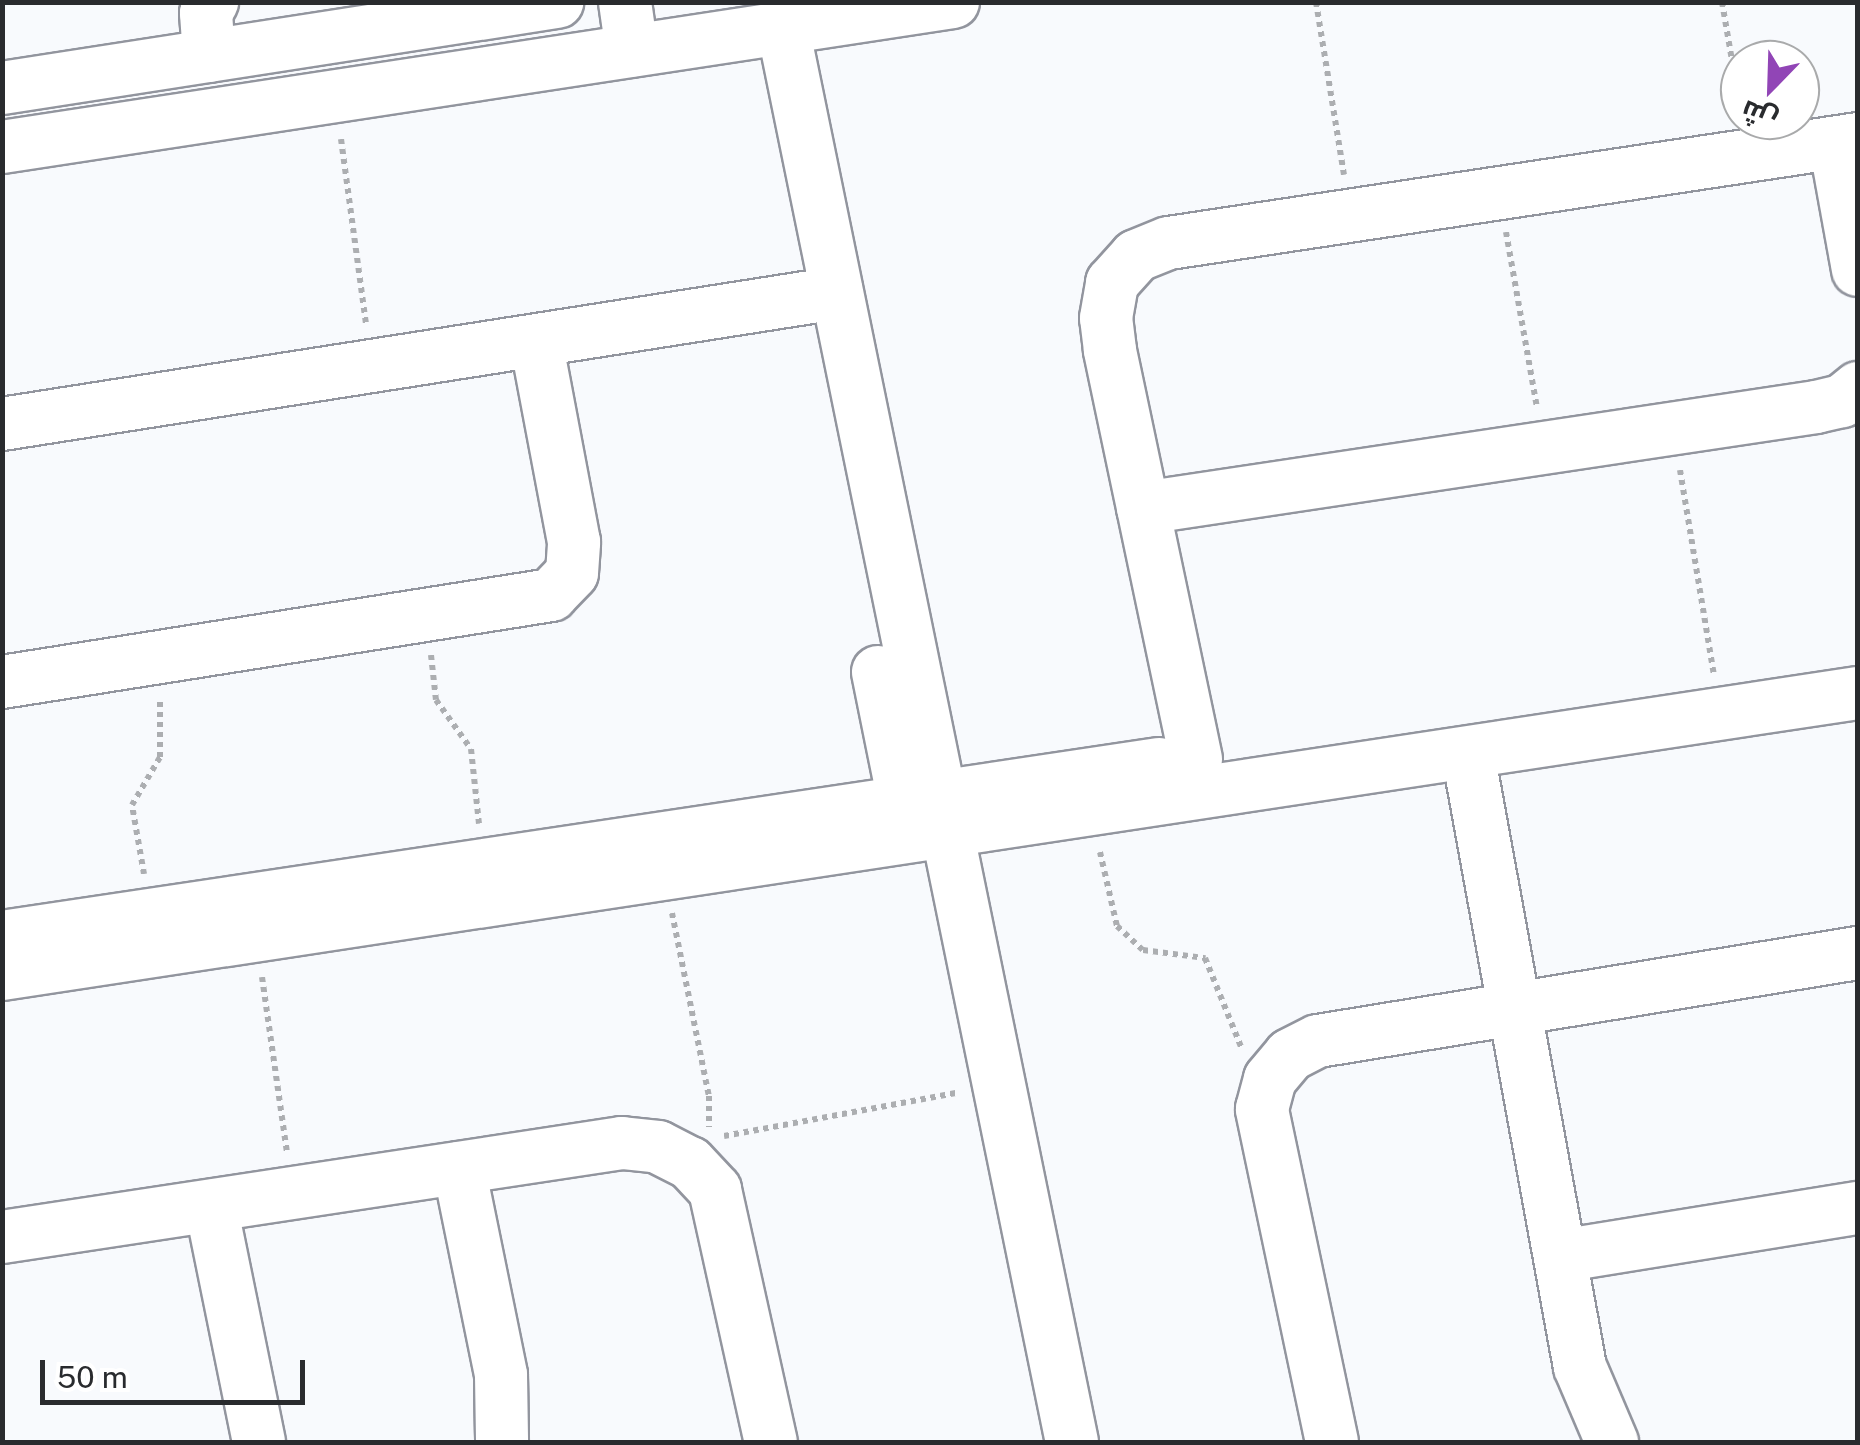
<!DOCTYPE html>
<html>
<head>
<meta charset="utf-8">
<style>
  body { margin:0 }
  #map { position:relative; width:1860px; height:1445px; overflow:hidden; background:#f8fafd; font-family:"Public Sans",Cairo,sans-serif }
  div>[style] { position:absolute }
  .path>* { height:6px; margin-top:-3px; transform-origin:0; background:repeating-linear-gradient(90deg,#acaeb1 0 5px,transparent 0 10px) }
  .roads { filter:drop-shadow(2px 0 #92959e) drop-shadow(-2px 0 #92959e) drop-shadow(0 2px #92959e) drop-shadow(0 -2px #92959e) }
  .minor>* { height:52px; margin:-26px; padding:0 26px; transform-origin:26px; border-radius:26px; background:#fff }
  span { translate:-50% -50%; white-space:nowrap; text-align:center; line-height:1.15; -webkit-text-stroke:10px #fff; paint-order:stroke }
  .frame { position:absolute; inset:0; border:5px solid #292b2e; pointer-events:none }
  .north { position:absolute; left:1720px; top:40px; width:100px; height:100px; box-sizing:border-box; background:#fff; border:2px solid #a9aaab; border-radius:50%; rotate:203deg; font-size:28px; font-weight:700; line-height:40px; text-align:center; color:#292b2e }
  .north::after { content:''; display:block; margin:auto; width:35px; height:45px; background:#9145b6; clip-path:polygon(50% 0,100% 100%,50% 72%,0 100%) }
  .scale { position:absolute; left:40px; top:1360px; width:265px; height:45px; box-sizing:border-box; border:5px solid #292b2e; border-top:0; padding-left:12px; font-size:30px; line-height:35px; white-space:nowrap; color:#292b2e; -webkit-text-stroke:8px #fff; paint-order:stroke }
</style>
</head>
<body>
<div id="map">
  <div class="path">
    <div style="left:1316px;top:2px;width:175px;rotate:80.8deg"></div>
    <div style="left:1722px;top:2px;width:107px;rotate:80.3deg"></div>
    <div style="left:341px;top:139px;width:188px;rotate:82.3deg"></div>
    <div style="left:1506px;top:232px;width:178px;rotate:80deg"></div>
    <div style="left:1680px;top:470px;width:208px;rotate:80.6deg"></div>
    <div style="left:431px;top:655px;width:45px;rotate:83.7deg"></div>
    <div style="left:436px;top:700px;width:60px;rotate:54.5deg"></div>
    <div style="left:471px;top:749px;width:75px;rotate:83.9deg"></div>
    <div style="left:1100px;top:852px;width:76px;rotate:77.1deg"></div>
    <div style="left:1117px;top:926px;width:35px;rotate:43deg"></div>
    <div style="left:1143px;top:950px;width:63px;rotate:7.4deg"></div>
    <div style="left:1205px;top:958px;width:98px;rotate:67.9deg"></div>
    <div style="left:144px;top:874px;width:70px;rotate:-99.9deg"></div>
    <div style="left:132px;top:805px;width:56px;rotate:-59.7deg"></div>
    <div style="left:160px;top:757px;width:56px;rotate:-90deg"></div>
    <div style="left:672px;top:913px;width:187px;rotate:78.6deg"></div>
    <div style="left:709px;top:1096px;width:31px;rotate:90deg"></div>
    <div style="left:262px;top:977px;width:178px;rotate:81.9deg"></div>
    <div style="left:724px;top:1136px;width:237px;rotate:-10.5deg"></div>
  </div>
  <div class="roads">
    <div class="minor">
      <div style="left:625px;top:2px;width:49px;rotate:81.9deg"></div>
      <div style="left:783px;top:28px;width:1443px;rotate:78.45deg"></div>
      <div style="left:209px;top:56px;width:43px;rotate:-94deg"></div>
      <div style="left:206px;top:13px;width:13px;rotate:-61deg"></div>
      <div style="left:2px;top:88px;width:562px;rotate:-8.81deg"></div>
      <div style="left:1835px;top:143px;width:129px;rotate:79.7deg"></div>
      <div style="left:2px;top:147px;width:962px;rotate:-8.67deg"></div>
      <div style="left:2px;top:424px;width:845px;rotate:-8.92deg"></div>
      <div style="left:1143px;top:508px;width:681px;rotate:-8.53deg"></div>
      <div style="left:1816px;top:407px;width:27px;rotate:-13deg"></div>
      <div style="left:1842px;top:401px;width:21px;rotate:-39deg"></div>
      <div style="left:878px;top:672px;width:167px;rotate:78.6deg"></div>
      <div style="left:2px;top:682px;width:556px;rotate:-9deg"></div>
      <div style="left:551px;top:595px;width:30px;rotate:-46deg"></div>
      <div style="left:572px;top:573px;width:31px;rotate:-86deg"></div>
      <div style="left:574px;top:542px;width:205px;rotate:-100.7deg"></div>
      <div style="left:1468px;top:754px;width:623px;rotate:79.65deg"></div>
      <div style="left:1580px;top:1367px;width:82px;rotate:66.9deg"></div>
      <div style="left:1196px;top:759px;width:418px;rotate:-101.9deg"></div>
      <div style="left:1110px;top:350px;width:32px;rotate:-97deg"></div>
      <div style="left:1106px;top:318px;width:36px;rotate:-80deg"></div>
      <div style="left:1112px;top:283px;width:36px;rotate:-48deg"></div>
      <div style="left:1136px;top:256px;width:35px;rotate:-22deg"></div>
      <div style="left:1169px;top:243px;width:697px;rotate:-8.58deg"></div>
      <div style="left:2px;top:937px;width:1170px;rotate:-8.5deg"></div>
      <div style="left:2px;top:974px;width:1877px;rotate:-8.61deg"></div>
      <div style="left:459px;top:1168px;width:211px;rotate:78.5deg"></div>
      <div style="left:501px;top:1375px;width:67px;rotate:89.1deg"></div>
      <div style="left:211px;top:1206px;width:241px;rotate:78.5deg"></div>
      <div style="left:2px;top:1237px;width:627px;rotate:-8.62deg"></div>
      <div style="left:622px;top:1143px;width:36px;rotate:6deg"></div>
      <div style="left:658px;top:1147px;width:36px;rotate:27deg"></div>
      <div style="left:690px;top:1163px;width:37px;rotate:47deg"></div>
      <div style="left:715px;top:1190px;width:258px;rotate:77.5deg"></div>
      <div style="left:1560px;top:1256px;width:302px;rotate:-9.2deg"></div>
      <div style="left:1332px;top:1442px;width:340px;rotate:-101.9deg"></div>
      <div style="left:1262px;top:1109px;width:31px;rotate:-75deg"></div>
      <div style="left:1270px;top:1079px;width:31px;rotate:-50deg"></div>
      <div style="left:1290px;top:1055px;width:31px;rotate:-27deg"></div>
      <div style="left:1318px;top:1041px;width:547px;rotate:-9.26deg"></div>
    </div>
  </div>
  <div class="frame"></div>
  <div class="north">ش</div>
  <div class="scale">50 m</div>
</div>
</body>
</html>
